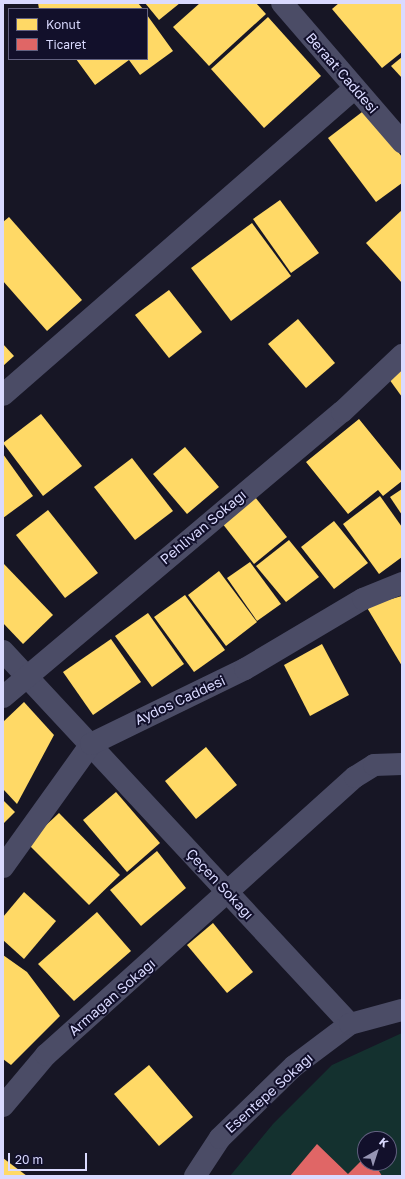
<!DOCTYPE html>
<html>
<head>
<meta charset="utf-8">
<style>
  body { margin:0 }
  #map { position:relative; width:405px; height:1179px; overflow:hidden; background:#171625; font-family:"Golos Text",sans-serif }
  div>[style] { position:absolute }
  .green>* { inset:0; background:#14312f }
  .homes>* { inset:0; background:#ffd966 }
  .shops>* { inset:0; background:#e06666 }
  .minor>* { height:22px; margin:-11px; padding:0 11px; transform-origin:11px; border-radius:11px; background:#4b4c66 }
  span { translate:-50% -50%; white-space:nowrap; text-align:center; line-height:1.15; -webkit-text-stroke:4px #12102b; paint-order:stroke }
  .street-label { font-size:14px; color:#dadaff }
  .frame { position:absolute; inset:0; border:4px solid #dadaff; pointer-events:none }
  .legend { position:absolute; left:8px; top:8px; width:140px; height:52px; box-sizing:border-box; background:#12102b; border:1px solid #626180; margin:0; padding:5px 7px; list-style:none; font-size:12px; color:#dadaff }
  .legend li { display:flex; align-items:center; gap:8px; height:20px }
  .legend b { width:20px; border:1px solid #626180 }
  .north { position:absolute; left:357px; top:1131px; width:40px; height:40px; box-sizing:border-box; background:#12102b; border:1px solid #626180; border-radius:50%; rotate:39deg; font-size:11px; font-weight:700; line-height:16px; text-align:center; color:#dadaff }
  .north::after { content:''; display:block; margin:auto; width:14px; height:18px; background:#9695b3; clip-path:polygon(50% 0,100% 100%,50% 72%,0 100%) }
  .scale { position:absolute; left:8px; top:1153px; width:79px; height:18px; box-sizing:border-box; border:2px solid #dadaff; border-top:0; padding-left:5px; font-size:12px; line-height:14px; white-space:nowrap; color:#dadaff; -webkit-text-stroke:3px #12102b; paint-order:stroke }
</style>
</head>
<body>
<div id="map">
  <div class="green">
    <div style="clip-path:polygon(evenodd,402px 1033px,402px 1176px,230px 1176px,273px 1124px,332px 1065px,402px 1033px,365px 1139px,389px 1139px,389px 1163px,365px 1163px,365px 1139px)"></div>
  </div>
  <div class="homes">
    <div style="clip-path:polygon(38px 3px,138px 3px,143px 9px,39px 9px)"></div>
    <div style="clip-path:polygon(145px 3px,180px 3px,159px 20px)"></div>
    <div style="clip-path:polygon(200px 3px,256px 3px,266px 14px,209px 66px,173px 27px)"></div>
    <div style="clip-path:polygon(339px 3px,402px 3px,402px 52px,382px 68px,332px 9px)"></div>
    <div style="clip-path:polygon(147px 15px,173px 51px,140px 75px,129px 60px,95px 85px,76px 59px,147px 59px)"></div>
    <div style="clip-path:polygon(268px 17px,321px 76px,264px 128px,211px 69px)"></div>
    <div style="clip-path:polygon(402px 57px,402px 78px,391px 66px)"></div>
    <div style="clip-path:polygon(366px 109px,402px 157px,402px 183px,376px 202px,328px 138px)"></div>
    <div style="clip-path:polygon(280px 200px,319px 253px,291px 273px,253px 219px)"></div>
    <div style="clip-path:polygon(402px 210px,402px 283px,366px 243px)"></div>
    <div style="clip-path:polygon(9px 217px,82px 300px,47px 331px,3px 281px,3px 222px)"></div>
    <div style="clip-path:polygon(252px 223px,291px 276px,231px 321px,191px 268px)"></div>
    <div style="clip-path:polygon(169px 290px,202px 332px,169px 358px,135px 315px)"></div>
    <div style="clip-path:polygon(298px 319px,335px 363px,306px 388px,268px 344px)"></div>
    <div style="clip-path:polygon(3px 344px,14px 356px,3px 366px)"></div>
    <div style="clip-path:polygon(402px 369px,402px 397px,389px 379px)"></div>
    <div style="clip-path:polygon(41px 414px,82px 466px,43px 496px,3px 443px)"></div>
    <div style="clip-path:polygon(359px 419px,402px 472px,402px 481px,383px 496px,378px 490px,348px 514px,306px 462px)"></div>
    <div style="clip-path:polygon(185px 447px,219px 487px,187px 514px,153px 474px)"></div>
    <div style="clip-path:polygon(3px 454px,33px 496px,3px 518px)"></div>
    <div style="clip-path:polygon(132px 458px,173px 511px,135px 540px,94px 487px)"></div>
    <div style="clip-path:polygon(402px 489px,402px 515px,390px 497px)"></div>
    <div style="clip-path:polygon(380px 496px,402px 527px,402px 557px,379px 574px,343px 524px)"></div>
    <div style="clip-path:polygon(255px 497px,287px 537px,254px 564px,222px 523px)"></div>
    <div style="clip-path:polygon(48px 510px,98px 573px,65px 598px,16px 535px)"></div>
    <div style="clip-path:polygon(334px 521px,368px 563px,334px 589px,301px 547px)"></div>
    <div style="clip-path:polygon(289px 540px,319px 577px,286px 602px,256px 566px)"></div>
    <div style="clip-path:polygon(250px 562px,281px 604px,257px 621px,227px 578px)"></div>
    <div style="clip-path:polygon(3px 563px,53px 615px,23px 644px,3px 623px)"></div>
    <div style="clip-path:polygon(219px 571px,257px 622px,226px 646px,188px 595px)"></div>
    <div style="clip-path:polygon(185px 595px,225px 650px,194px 672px,154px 617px)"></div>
    <div style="clip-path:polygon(402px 596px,402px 666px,366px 606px)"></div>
    <div style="clip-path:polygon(148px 613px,184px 664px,152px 687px,115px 636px)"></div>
    <div style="clip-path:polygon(111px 639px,141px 682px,93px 715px,63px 672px)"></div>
    <div style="clip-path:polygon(322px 644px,349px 695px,310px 716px,284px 665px)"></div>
    <div style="clip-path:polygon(24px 702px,54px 735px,17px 804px,3px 789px,3px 722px)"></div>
    <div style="clip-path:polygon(206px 747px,237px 785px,196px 819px,165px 781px)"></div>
    <div style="clip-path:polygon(116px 792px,160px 843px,127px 872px,83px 820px)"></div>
    <div style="clip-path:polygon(3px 800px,15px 812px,3px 824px)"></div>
    <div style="clip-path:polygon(59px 813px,120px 875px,89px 905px,27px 843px)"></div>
    <div style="clip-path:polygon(157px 851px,186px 888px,141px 926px,110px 890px)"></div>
    <div style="clip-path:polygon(24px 892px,56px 921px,24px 959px,3px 940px,3px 917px)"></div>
    <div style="clip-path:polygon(97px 912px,131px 951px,74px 1001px,38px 964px)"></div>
    <div style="clip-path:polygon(213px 923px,253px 972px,227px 993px,187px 945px)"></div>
    <div style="clip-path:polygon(3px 955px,27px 972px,60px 1016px,11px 1065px,3px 1059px)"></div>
    <div style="clip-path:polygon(149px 1065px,193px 1117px,159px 1146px,114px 1094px)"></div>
    <div style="clip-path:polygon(3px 1158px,27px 1176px,3px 1176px)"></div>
  </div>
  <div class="shops">
    <div style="clip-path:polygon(317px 1144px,348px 1174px,365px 1157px,365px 1163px,374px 1163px,382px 1176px,290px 1176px)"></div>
  </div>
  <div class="minor">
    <div style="left:282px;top:3px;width:184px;rotate:49.2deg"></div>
    <div style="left:3px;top:395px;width:467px;rotate:-41.1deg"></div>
    <div style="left:3px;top:651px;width:509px;rotate:47.07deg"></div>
    <div style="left:3px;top:697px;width:443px;rotate:-40.1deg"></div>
    <div style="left:342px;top:412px;width:83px;rotate:-43.5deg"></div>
    <div style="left:3px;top:867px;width:151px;rotate:-54.4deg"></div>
    <div style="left:91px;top:744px;width:171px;rotate:-26deg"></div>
    <div style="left:245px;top:669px;width:137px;rotate:-30.7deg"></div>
    <div style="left:363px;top:599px;width:42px;rotate:-22.3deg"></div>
    <div style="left:3px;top:1106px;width:67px;rotate:-49.9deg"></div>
    <div style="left:46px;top:1055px;width:416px;rotate:-42deg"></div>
    <div style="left:355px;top:777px;width:22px;rotate:-32deg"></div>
    <div style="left:374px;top:765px;width:28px;rotate:-2deg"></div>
    <div style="left:195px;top:1176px;width:45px;rotate:-56.7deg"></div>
    <div style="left:220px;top:1138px;width:103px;rotate:-44.2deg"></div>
    <div style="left:294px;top:1066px;width:70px;rotate:-36.9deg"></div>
    <div style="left:350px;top:1024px;width:54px;rotate:-15.1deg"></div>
  </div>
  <div class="street-label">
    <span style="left:342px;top:73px;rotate:49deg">Beraat Caddesi</span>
    <span style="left:203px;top:527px;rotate:-40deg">Pehlivan Sokağı</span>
    <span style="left:180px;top:700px;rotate:-25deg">Aydos Caddesi</span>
    <span style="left:220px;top:884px;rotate:47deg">Çeçen Sokağı</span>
    <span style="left:112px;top:997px;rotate:-41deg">Armağan Sokağı</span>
    <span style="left:269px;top:1093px;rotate:-42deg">Esentepe Sokağı</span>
  </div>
  <div class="frame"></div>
  <ul class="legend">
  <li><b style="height:11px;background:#ffd966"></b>Konut</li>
  <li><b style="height:11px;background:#e06666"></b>Ticaret</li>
  </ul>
  <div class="north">K</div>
  <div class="scale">20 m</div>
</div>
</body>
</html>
